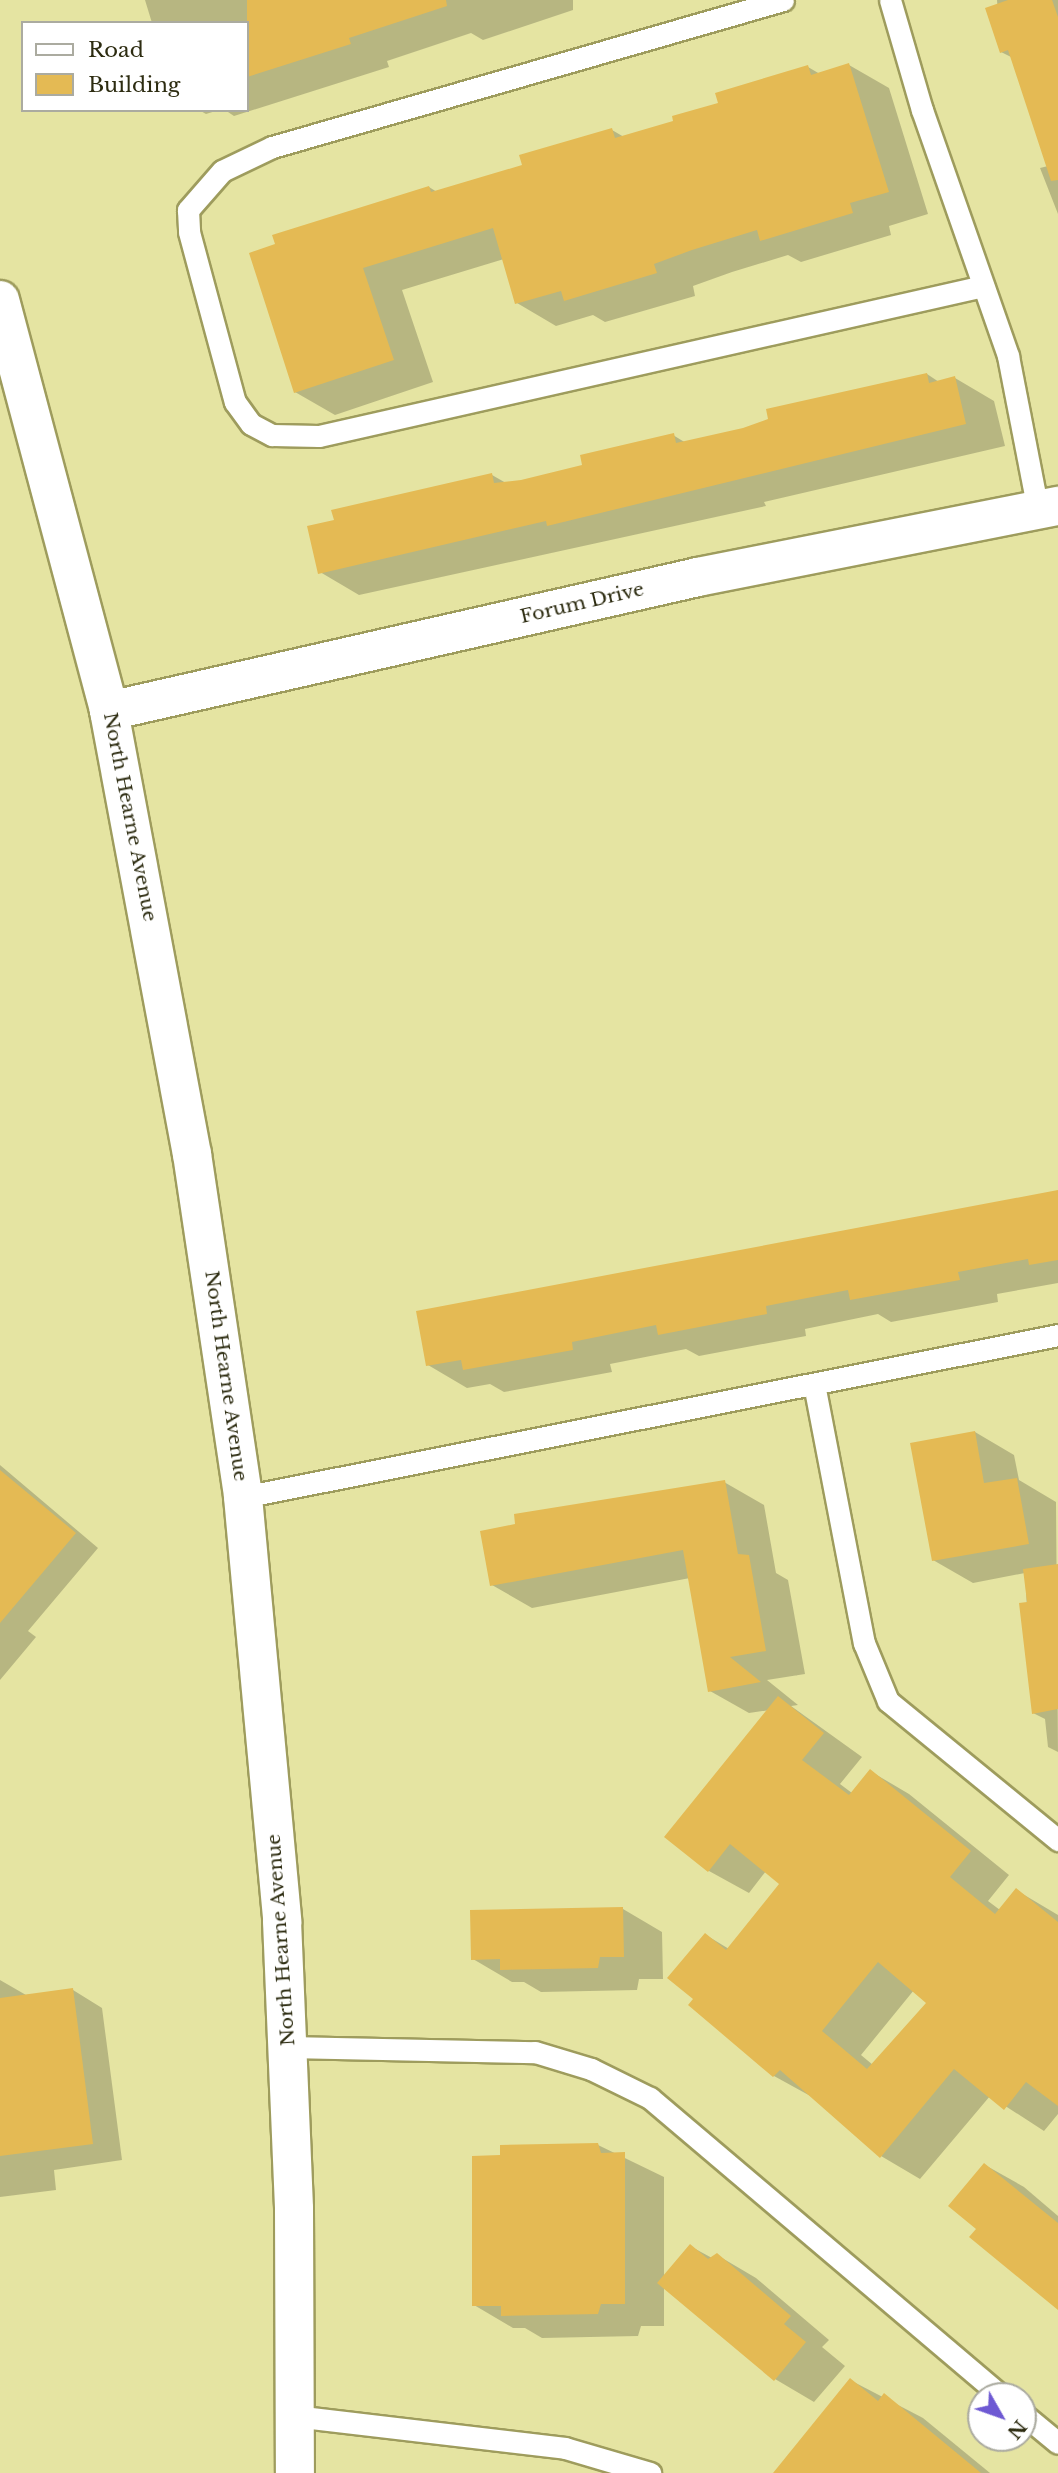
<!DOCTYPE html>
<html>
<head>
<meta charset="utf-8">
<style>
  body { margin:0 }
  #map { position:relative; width:1058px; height:2473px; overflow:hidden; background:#e5e4a2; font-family:"Libre Baskerville",serif }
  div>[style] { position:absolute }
  .shadow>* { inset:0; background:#0003 }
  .building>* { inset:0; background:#e4ba54 }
  .roads { filter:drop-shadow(2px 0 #9e9c5d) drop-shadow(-2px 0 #9e9c5d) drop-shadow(0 2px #9e9c5d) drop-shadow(0 -2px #9e9c5d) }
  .service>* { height:21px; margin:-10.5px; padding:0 10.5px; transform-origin:10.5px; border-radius:10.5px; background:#fff }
  .minor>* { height:38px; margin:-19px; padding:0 19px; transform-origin:19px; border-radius:19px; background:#fff }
  .secondary>* { height:38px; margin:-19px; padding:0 19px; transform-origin:19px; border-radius:19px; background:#fff }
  span { translate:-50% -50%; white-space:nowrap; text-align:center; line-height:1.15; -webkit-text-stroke:5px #fff; paint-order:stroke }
  .street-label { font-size:19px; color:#2d2c11 }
  .legend { position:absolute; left:21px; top:21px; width:228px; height:91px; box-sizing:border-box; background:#fff; border:2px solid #ababa0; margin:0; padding:9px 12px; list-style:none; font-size:21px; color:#2d2c11 }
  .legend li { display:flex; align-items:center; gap:14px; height:35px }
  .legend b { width:35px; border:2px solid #ababa0 }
  .north { position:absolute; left:967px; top:2382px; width:70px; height:70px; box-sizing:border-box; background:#fff; border:2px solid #ababa0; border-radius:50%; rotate:130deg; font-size:19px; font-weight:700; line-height:28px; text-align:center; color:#2d2c11 }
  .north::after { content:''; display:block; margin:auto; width:24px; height:32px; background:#6e59d3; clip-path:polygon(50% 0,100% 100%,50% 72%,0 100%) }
</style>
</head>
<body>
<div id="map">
  <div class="shadow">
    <div style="clip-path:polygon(145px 0,573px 0,573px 10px,483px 40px,471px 33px,387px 61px,389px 67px,234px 116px,225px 110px,247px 110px,247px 23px,152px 23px)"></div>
    <div style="clip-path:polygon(997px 0,1058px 0,1058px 214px,1040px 168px,1048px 166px,1013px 58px,1001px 52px)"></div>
    <div style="clip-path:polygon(849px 65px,889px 88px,928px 214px,889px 226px,891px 235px,801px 262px,788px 255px,732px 272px,693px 286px,695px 296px,605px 322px,593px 315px,556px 326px,517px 303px,504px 259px,402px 290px,433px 382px,335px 415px,295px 392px,251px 254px,429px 187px,437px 192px,524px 166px,612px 130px,624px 137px,676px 122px,808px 67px,820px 74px)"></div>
    <div style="clip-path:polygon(199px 110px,219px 110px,206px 114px)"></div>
    <div style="clip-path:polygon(927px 374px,939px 382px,955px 378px,994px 401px,1005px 446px,764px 502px,766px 506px,359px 595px,320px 572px,336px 521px,492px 475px,506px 483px,521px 481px,584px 467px,673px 435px,686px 443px,743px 429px)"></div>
    <div style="clip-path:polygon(1058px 1193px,1058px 1283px,997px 1294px,998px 1302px,891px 1322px,878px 1314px,805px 1329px,806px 1336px,699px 1356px,686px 1349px,610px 1364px,612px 1372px,504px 1392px,490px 1384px,467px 1388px,428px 1365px)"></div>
    <div style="clip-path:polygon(975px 1432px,1014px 1455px,1019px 1480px,1056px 1502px,1058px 1752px,1048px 1747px,1045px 1719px,1033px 1713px,1025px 1573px,973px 1583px,933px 1560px)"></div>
    <div style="clip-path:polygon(0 1465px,98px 1548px,28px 1631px,36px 1637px,0 1680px)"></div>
    <div style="clip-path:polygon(evenodd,724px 1482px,764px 1505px,776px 1573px,788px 1580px,805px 1674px,767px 1680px,798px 1705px,791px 1706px,862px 1757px,840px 1784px,852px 1793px,870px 1771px,909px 1794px,1009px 1875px,988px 1901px,1000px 1910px,1016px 1890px,1058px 1915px,1058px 2114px,1044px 2131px,990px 2096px,920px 2179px,881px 2156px,814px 2098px,774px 2076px,706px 1935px,729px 1949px,781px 1884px,766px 1871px,749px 1893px,709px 1871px,667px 1836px,770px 1710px,749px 1713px,710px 1691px,690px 1578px,532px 1608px,492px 1585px,724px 1482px,914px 1990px,929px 2003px,873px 2065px,861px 2055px,914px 1990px)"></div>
    <div style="clip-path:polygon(623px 1909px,662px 1932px,663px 1979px,639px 1979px,637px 1990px,541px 1992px,524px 1982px,512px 1982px,473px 1959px)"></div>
    <div style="clip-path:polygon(0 1980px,26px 1995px,73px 1990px,102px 2008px,122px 2160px,54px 2170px,56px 2190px,0 2197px)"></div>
    <div style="clip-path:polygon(598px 2145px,664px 2177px,664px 2277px,690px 2246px,712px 2258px,717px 2255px,756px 2278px,829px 2340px,822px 2347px,845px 2366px,814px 2402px,775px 2379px,664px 2286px,664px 2326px,641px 2326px,638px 2336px,542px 2338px,525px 2328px,513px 2328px,474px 2305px,502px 2157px)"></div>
    <div style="clip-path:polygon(985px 2165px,1024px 2187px,1058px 2216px,1058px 2307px,978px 2229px)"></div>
    <div style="clip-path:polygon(850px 2380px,923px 2418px,990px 2473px,775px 2473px)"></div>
  </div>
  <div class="building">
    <div style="clip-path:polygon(247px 0,446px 0,447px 6px,349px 38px,351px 44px,247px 77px)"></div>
    <div style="clip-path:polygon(1008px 0,1052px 0,1058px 17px,1058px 180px,1051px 181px,1008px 50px,1000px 53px,985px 8px)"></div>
    <div style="clip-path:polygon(849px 63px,889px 192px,850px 203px,853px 213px,760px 241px,757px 230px,692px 250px,654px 264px,657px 273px,564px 301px,561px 291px,515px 304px,493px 228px,363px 268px,394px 360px,294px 393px,249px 253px,275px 244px,272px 235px,429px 186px,431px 192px,522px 165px,519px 155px,612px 128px,615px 138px,673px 121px,672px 116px,718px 103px,715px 93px,808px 65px,811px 75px)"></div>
    <div style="clip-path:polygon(927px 373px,929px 383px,955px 376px,966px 424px,547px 526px,546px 521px,318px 574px,307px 526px,334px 520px,331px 510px,492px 473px,494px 483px,521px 480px,582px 465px,580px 455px,674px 433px,676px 443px,743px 428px,768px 419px,766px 409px)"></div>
    <div style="clip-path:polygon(1058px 1190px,1058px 1260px,1029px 1265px,1028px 1259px,958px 1272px,960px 1280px,850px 1300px,848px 1290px,766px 1306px,767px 1314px,658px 1335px,656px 1325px,572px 1342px,573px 1350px,463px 1370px,461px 1360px,426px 1366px,416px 1311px)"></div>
    <div style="clip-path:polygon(975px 1431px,984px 1483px,1017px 1478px,1029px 1544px,932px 1561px,910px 1443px)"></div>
    <div style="clip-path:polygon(0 1470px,76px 1533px,0 1623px)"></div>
    <div style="clip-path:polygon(725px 1480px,738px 1554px,749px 1555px,766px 1651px,730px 1657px,761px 1682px,708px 1692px,683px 1550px,490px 1586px,480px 1531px,515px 1524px,514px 1514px)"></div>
    <div style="clip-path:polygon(1058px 1564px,1058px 1709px,1032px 1714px,1019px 1603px,1027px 1602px,1023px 1569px)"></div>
    <div style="clip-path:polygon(evenodd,778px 1696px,824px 1733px,802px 1760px,849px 1795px,870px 1769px,971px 1851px,950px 1877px,995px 1914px,1016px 1888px,1058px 1922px,1058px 2106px,1026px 2082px,1004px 2110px,954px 2069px,880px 2158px,780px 2070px,773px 2077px,688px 2005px,693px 1999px,667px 1978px,705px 1933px,726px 1950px,779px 1884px,730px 1844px,708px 1872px,664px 1837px,778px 1696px,878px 1962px,926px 2003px,867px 2069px,822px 2031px,878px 1962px)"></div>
    <div style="clip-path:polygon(623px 1907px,624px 1957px,600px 1957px,598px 1968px,500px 1970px,500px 1959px,471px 1960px,470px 1910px)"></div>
    <div style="clip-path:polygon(73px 1988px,93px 2144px,0 2156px,0 1998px)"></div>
    <div style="clip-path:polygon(598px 2143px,601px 2153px,625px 2152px,625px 2304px,601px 2304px,598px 2314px,501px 2316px,501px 2306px,472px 2306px,472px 2156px,500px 2155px,500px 2145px)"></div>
    <div style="clip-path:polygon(984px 2163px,1058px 2223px,1058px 2310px,969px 2237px,976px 2229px,948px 2206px)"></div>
    <div style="clip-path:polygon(690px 2244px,708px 2259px,717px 2253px,791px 2316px,784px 2324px,806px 2342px,774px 2381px,657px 2283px)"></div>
    <div style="clip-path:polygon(850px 2378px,878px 2401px,884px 2393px,981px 2473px,773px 2473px)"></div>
  </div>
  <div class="roads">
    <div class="service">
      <div style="left:783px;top:0;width:532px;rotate:163.95deg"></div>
      <div style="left:272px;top:147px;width:55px;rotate:154.4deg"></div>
      <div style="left:222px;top:171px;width:52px;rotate:131.1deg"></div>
      <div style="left:188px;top:210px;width:22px;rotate:87deg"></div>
      <div style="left:189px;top:232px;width:176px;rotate:74.9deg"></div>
      <div style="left:235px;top:402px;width:27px;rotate:54deg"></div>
      <div style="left:251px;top:424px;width:24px;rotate:28deg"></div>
      <div style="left:272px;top:435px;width:47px;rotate:1.2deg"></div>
      <div style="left:319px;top:436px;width:681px;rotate:-12.73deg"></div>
      <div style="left:890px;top:0;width:115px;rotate:73.8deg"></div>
      <div style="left:922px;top:110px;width:261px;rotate:70.7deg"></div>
      <div style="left:1008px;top:356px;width:157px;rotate:79deg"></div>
      <div style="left:814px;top:1384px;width:264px;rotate:79.1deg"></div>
      <div style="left:864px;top:1643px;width:63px;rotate:67.5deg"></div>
      <div style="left:888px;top:1701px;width:220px;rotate:39.3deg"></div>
      <div style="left:243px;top:1497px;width:831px;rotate:-11.24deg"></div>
      <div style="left:288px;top:2047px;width:247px;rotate:1.2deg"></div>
      <div style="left:535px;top:2052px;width:59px;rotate:16.9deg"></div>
      <div style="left:591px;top:2069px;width:66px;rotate:26.2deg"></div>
      <div style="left:650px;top:2098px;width:461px;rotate:40.3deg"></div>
      <div style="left:1023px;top:2414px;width:45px;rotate:39.6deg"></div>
      <div style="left:294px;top:2416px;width:273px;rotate:6.7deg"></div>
      <div style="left:565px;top:2448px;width:89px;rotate:16.4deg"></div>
    </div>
    <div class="minor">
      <div style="left:109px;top:711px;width:604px;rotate:-12.82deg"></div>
      <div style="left:698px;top:577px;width:367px;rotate:-11.2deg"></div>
    </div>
    <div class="secondary">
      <div style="left:0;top:300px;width:425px;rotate:75.1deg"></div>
      <div style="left:109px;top:711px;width:451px;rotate:79.4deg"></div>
      <div style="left:192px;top:1154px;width:347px;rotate:81.5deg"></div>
      <div style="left:243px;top:1497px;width:426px;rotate:84.7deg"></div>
      <div style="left:282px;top:1921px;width:288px;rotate:87.6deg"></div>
      <div style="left:294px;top:2209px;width:264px;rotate:89.8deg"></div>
    </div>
  </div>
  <div class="street-label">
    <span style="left:582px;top:603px;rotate:-13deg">Forum Drive</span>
    <span style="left:130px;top:817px;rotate:79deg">North Hearne Avenue</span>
    <span style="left:226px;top:1376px;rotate:82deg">North Hearne Avenue</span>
    <span style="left:281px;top:1940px;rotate:-94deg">North Hearne Avenue</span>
  </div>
  <ul class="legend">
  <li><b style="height:9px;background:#fff"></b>Road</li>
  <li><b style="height:19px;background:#e4ba54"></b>Building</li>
  </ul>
  <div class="north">N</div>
</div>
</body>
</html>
